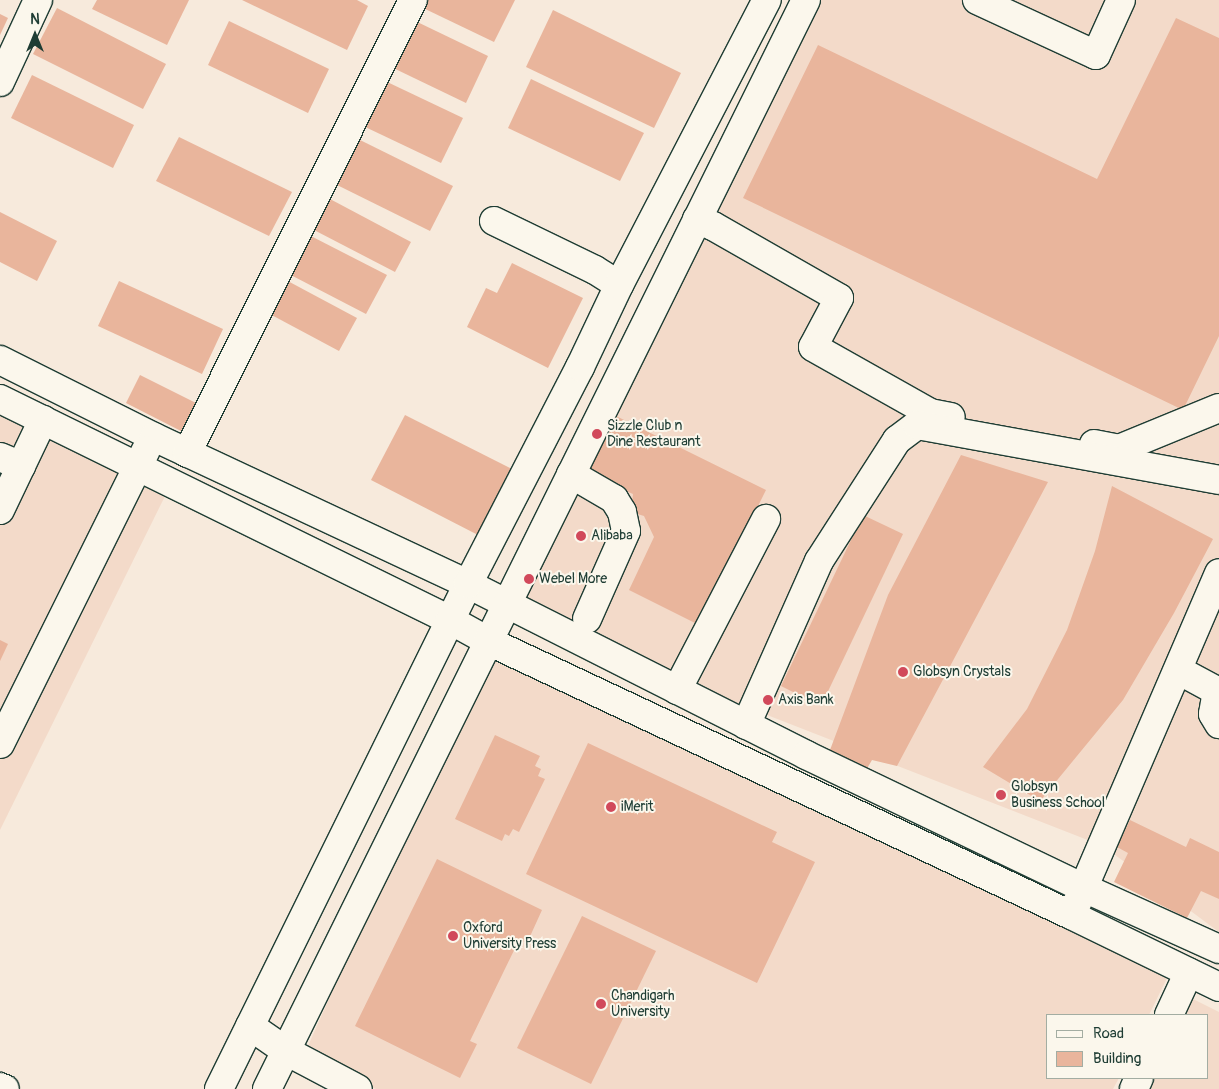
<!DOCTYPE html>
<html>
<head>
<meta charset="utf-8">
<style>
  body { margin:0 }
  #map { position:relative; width:1219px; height:1089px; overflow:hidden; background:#f7eadc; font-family:Pangolin,sans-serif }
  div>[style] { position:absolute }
  .built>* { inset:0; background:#f3dac9 }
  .building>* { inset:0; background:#e9b59c }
  .roads { filter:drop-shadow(1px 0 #1f3d34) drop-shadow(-1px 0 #1f3d34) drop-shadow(0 1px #1f3d34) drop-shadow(0 -1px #1f3d34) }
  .minor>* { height:28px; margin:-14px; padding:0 14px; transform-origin:14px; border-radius:14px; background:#fbf7ec }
  .major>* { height:28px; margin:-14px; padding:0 14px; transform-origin:14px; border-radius:14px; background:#fbf7ec }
  .dots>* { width:14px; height:14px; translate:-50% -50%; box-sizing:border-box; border:2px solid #fbf7ec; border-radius:50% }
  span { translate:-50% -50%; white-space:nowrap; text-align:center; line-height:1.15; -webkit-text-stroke:4px #fbf7ec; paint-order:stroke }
  .poi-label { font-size:14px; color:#1f3d34 }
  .left { translate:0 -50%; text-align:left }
  .legend { position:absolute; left:1046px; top:1014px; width:162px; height:65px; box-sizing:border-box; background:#fbf7ec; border:1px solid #a3ada2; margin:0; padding:6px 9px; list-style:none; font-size:15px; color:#1f3d34 }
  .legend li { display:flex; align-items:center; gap:10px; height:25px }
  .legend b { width:25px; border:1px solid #a3ada2 }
  .north { position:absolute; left:10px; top:10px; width:50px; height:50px; -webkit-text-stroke:4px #fbf7ec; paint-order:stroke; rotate:0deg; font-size:14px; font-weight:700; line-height:20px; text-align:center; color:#1f3d34 }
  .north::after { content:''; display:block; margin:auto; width:18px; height:22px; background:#1f3d34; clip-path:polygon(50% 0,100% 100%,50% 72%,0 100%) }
</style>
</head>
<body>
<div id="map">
  <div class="built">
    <div style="clip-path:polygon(818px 0,1219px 0,1219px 932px,1103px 846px,513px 616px)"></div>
    <div style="clip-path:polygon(0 410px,167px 492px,0 830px)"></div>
    <div style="clip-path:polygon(488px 641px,1167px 978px,1149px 1015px,1048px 1015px,1048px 1078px,1119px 1078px,1113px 1089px,376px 1089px,304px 1055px)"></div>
    <div style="clip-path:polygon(1189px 997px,1219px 1012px,1219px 1089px,1146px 1089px,1151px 1078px,1208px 1078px,1208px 1015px,1180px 1015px)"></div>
  </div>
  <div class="building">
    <div style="clip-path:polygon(97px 0,189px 0,167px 45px,92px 9px)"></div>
    <div style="clip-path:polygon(242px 0,357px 0,368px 6px,347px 50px)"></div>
    <div style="clip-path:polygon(424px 0,515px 0,494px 42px,421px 7px)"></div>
    <div style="clip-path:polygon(57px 8px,166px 64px,143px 109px,33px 54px)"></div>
    <div style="clip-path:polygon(553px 10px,681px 73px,654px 128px,526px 67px)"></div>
    <div style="clip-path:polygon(0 14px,8px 18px,0 35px)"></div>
    <div style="clip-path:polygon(409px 18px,488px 56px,466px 103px,387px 65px)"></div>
    <div style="clip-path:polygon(1176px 18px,1219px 38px,1219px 336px,1183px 410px,743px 198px,818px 45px,1097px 179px)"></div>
    <div style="clip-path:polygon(229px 21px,329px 69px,308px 113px,208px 65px)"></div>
    <div style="clip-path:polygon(32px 75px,134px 125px,113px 168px,11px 118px)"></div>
    <div style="clip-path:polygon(531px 79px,644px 133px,620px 181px,508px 128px)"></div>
    <div style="clip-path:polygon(383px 80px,463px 118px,441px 163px,361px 125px)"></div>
    <div style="clip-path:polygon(179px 137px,292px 192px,269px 236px,156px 181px)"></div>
    <div style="clip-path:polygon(356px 138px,453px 186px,430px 231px,333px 183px)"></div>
    <div style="clip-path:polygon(330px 199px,411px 242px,395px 272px,314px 230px)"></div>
    <div style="clip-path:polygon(0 212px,57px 241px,37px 281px,0 262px)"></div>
    <div style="clip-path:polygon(305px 233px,387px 275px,366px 314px,285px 272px)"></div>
    <div style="clip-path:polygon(512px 263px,583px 298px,548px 368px,467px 327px,486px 288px,497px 293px)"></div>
    <div style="clip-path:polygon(284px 279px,357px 318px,339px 351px,266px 312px)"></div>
    <div style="clip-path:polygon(119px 281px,223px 329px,202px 374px,98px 326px)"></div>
    <div style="clip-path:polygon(140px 375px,196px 403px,181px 431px,126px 403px)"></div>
    <div style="clip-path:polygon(405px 415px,512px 469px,478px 535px,371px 480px)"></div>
    <div style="clip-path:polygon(614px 415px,766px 490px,699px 625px,629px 590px,654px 537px,644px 516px,631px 512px,633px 494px,585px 473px)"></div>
    <div style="clip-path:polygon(961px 455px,1048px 482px,897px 766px,872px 760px,865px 772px,830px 750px,888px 595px)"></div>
    <div style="clip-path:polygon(1112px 486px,1213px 539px,1174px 613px,1123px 700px,1040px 801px,983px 767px,1027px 709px,1067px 630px,1095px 551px)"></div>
    <div style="clip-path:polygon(863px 515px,903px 534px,821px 706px,781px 686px)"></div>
    <div style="clip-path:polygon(0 640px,8px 644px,0 661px)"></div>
    <div style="clip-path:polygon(495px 735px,540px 756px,535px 766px,541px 769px,538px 776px,545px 779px,519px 832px,513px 829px,509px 836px,505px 834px,502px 841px,455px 819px)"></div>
    <div style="clip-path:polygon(588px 743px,777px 832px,772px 842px,815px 862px,757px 983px,526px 874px)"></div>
    <div style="clip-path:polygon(1130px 820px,1186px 847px,1190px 838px,1219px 852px,1219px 899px,1201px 891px,1187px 918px,1114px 882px,1128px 853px,1117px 847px)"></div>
    <div style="clip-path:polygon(437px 859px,542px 910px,527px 943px,519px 940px,470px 1041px,477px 1044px,460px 1078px,355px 1026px)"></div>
    <div style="clip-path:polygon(582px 916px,656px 951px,591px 1084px,517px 1048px)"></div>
  </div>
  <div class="roads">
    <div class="minor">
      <div style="left:977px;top:0;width:131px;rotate:24.8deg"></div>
      <div style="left:1096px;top:55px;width:60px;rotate:-65.6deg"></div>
      <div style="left:0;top:82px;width:90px;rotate:-65.1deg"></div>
      <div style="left:697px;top:219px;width:17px;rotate:24deg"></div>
      <div style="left:713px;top:226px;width:145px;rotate:29.7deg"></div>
      <div style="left:839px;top:298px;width:55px;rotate:118deg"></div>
      <div style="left:813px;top:347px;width:134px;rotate:29.4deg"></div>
      <div style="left:930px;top:413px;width:21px;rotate:11deg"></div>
      <div style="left:494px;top:221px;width:112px;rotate:25.9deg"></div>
      <div style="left:595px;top:270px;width:28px;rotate:32deg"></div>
      <div style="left:0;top:360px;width:172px;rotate:26.6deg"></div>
      <div style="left:154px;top:437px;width:347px;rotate:25.1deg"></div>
      <div style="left:468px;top:584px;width:379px;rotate:26.8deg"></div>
      <div style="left:806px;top:755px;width:308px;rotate:25.6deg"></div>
      <div style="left:1084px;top:888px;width:148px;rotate:24.3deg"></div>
      <div style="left:0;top:399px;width:501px;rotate:26.16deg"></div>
      <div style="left:450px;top:620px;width:43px;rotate:28.9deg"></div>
      <div style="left:488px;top:641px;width:644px;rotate:25.17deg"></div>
      <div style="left:1071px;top:915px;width:165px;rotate:25.9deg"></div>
      <div style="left:1094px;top:444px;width:25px;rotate:11deg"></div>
      <div style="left:1119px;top:449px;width:108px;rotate:-22.3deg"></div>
      <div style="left:187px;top:453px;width:506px;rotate:-63.49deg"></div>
      <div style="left:0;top:457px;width:23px;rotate:23deg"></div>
      <div style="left:571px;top:474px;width:50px;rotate:30.2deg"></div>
      <div style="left:614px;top:499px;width:15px;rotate:58deg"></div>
      <div style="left:622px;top:512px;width:19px;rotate:78deg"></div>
      <div style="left:626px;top:531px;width:96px;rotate:113.9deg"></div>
      <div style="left:0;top:510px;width:100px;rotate:-64.5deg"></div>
      <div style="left:1178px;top:670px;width:44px;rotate:28.3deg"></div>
      <div style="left:1217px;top:691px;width:23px;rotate:100deg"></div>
      <div style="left:1213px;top:714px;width:12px;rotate:59deg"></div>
      <div style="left:677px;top:690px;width:193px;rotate:-62.5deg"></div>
      <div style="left:746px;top:725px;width:180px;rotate:-66deg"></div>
      <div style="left:819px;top:561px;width:144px;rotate:-57.2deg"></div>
      <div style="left:897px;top:440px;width:25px;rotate:-37deg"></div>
      <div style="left:917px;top:425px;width:307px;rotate:10.3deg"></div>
      <div style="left:0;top:744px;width:328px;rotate:-63.6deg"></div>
      <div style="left:1077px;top:903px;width:359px;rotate:-66.7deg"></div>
      <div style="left:1169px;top:1015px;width:47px;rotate:-65.1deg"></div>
      <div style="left:250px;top:1026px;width:44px;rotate:34.8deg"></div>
      <div style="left:286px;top:1051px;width:81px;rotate:27.8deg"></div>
      <div style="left:0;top:1087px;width:5px;rotate:22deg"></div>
      <div style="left:1134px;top:1089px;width:12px;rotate:-66deg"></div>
    </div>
    <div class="major">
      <div style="left:219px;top:1089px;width:563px;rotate:-63.75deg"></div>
      <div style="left:468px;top:584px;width:244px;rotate:-62.7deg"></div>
      <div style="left:580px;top:367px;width:91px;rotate:-64.6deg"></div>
      <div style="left:619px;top:285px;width:321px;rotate:-62.6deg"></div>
      <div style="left:267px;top:1089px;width:1215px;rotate:-63.67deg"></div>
    </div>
  </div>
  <div class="dots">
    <div style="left:597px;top:434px;background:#d1495b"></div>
    <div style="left:581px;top:536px;background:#d1495b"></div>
    <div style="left:529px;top:579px;background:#d1495b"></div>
    <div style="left:903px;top:672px;background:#d1495b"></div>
    <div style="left:768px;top:700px;background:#d1495b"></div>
    <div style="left:1001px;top:795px;background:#d1495b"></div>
    <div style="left:611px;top:807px;background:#d1495b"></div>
    <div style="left:453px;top:936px;background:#d1495b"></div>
    <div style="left:601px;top:1004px;background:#d1495b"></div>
  </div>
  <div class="poi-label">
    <span class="left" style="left:607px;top:434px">Sizzle Club n<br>Dine Restaurant</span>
    <span class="left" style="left:591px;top:536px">Alibaba</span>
    <span class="left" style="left:539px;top:579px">Webel More</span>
    <span class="left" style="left:913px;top:672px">Globsyn Crystals</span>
    <span class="left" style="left:778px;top:700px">Axis Bank</span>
    <span class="left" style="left:1011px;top:795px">Globsyn<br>Business School</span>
    <span class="left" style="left:621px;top:807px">iMerit</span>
    <span class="left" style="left:463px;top:936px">Oxford<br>University Press</span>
    <span class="left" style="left:611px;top:1004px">Chandigarh<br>University</span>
  </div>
  <ul class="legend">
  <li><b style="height:6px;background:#fbf7ec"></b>Road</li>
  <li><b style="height:14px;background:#e9b59c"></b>Building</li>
  </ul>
  <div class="north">N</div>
</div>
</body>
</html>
